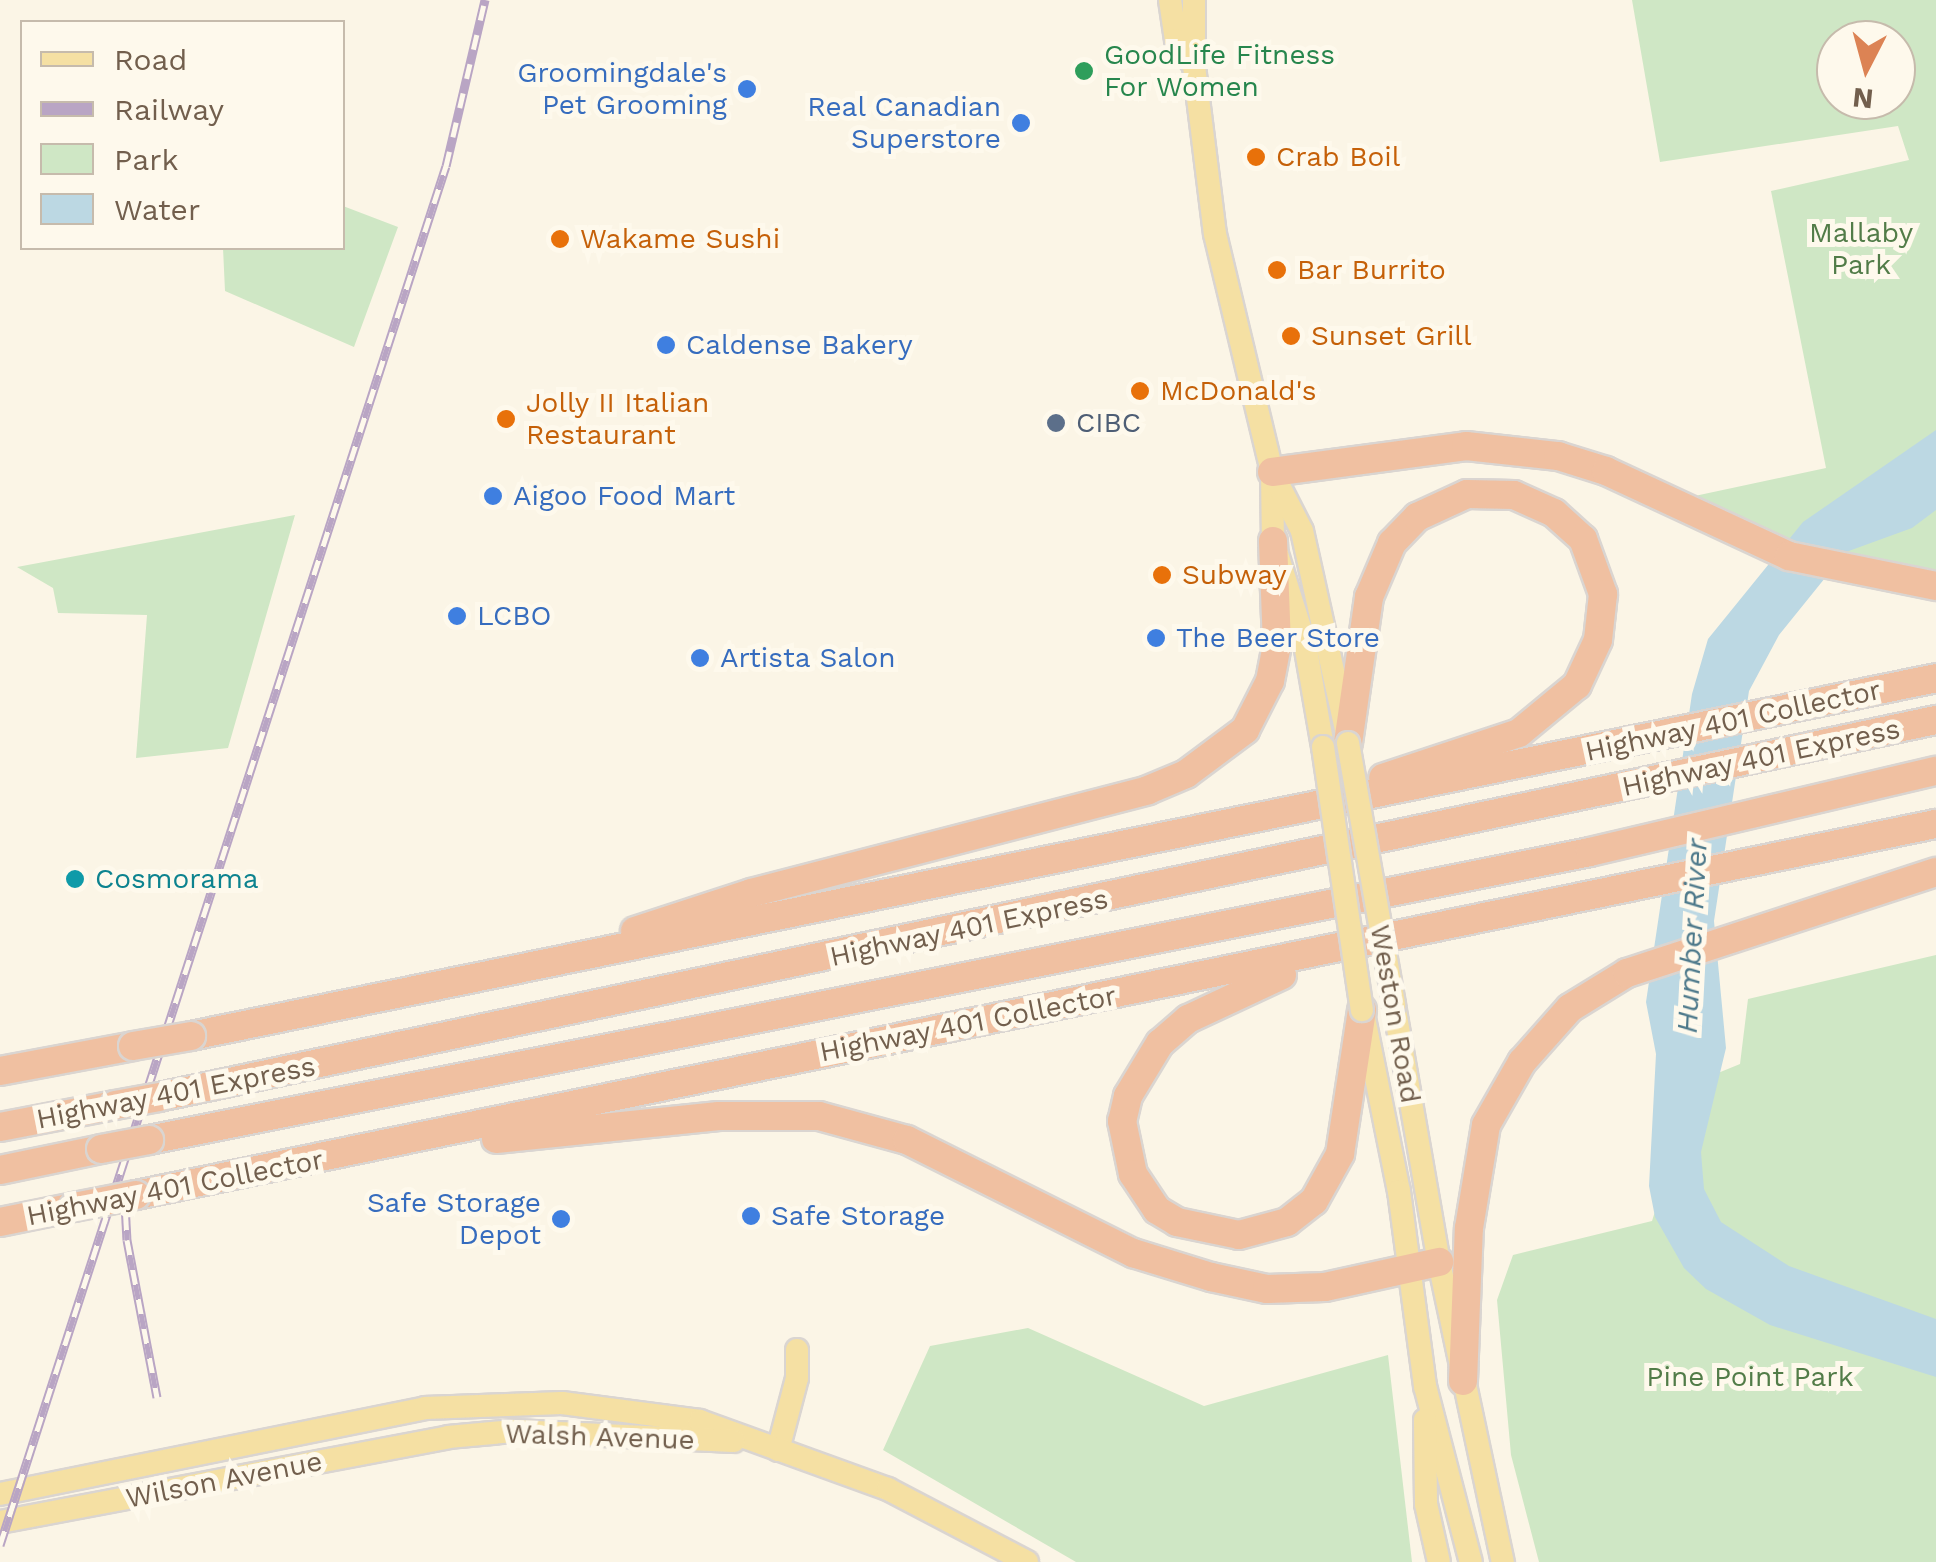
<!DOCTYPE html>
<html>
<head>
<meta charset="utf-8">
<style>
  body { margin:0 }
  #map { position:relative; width:1936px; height:1562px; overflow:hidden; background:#fbf5e6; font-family:"Work Sans",sans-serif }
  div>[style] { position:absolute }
  .green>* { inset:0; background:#cfe7c5 }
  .water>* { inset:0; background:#bcd8e3 }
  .roads { filter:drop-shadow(2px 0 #dad5d1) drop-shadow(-2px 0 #dad5d1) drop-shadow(0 2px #dad5d1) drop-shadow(0 -2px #dad5d1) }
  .major>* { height:22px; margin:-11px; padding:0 11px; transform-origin:11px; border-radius:11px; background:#f5e0a3 }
  .highway>* { height:28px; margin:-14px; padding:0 14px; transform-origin:14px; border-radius:14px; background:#f0c0a1 }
  .rail>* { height:9px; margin-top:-4.5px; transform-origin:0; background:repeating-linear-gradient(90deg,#fef9ec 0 15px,#b9a5c4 0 30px); box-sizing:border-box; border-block:2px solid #b9a5c4 }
  .bridges { filter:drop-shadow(2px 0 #dad5d1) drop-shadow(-2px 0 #dad5d1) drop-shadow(0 2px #dad5d1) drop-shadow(0 -2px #dad5d1) }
  .major-bridge>* { height:22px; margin:-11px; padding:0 11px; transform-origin:11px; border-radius:11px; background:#f5e0a3 }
  .highway-bridge>* { height:28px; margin:-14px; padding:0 14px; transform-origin:14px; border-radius:14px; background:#f0c0a1 }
  .dots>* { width:28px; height:28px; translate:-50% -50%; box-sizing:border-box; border:5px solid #fef9ec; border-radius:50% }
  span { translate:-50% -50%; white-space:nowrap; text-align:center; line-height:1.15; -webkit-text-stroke:10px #fef9ec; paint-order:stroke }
  .leisure-label { font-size:28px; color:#27864d }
  .left { translate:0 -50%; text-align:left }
  .shop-label { font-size:28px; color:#366cbe }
  .right { translate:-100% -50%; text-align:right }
  .food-label { font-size:28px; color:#c56008 }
  .park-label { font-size:28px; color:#527c48 }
  .service-label { font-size:28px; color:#4e5e75 }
  .street-label { font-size:28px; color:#725f4d }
  .culture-label { font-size:28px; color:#0d838f }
  .water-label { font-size:30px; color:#4c788a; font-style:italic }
  .legend { position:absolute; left:20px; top:20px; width:325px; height:230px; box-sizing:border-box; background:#fef9ec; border:2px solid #c6bbac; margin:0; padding:12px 18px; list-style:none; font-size:30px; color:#725f4d }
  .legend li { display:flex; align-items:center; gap:20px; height:50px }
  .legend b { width:50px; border:2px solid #c6bbac }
  .north { position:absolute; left:1816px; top:20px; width:100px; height:100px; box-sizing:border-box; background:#fef9ec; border:2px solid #c6bbac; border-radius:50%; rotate:186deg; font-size:28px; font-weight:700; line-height:40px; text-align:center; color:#725f4d }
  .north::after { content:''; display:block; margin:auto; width:35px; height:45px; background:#dc8354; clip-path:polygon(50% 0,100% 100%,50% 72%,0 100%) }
</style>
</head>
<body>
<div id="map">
  <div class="green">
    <div style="clip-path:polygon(evenodd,1632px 0,1936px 0,1936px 579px,1848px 573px,1690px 497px,1826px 468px,1771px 191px,1909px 160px,1898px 126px,1660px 162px,1632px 0,1836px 40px,1896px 40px,1896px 100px,1836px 100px,1836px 40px)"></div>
    <div style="clip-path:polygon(343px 206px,398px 227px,354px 347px,225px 291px,223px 248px,342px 248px)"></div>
    <div style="clip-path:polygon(295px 515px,228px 748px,136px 758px,147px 615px,58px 613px,53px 588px,17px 567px)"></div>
    <div style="clip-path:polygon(1936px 955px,1936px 1562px,1539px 1562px,1511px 1455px,1497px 1300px,1513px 1255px,1652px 1221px,1696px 1082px,1740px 1064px,1748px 999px)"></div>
    <div style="clip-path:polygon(1028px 1328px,1204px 1406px,1388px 1355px,1412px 1562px,1076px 1562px,883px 1450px,930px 1346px)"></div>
  </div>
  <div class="water">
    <div style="clip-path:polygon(1936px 430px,1936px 510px,1912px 528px,1846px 552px,1779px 635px,1749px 691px,1714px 921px,1726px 1048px,1701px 1152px,1704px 1189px,1721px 1222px,1789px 1266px,1936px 1319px,1936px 1377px,1770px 1325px,1706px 1289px,1684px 1268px,1655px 1217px,1649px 1186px,1656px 1054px,1646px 1002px,1692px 694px,1708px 639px,1803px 522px)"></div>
  </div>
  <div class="roads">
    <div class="major">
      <div style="left:1170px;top:0;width:40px;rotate:81.5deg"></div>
      <div style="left:1176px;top:40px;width:32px;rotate:55deg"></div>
      <div style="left:1194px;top:0;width:66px;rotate:90deg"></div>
      <div style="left:1194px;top:66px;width:169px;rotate:82.9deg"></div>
      <div style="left:1215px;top:234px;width:245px;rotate:76.5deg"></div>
      <div style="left:1272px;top:472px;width:69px;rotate:89.2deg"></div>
      <div style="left:1273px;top:541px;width:108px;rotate:72.7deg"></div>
      <div style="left:1305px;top:644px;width:105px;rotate:80.1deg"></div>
      <div style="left:1275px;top:478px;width:59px;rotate:63deg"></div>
      <div style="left:1302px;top:531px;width:204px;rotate:77.5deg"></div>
      <div style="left:1394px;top:1005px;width:261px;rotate:80.1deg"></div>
      <div style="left:1439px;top:1262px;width:307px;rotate:78deg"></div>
      <div style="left:1364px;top:1018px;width:177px;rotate:78.6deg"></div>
      <div style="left:1399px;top:1191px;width:197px;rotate:82.4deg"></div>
      <div style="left:1425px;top:1386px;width:182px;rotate:75.4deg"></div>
      <div style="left:1425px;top:1420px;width:84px;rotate:89.3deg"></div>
      <div style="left:1426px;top:1504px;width:59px;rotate:77.4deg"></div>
      <div style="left:778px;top:1450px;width:74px;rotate:-75.2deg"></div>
      <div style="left:797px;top:1378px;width:28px;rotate:-90deg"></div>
      <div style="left:0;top:1494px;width:434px;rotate:-11.4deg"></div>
      <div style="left:425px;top:1408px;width:137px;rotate:-2.1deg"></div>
      <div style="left:562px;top:1403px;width:139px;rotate:7.4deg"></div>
      <div style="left:700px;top:1421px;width:200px;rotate:19.9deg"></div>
      <div style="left:888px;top:1489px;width:157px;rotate:27.7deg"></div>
      <div style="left:0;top:1522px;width:456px;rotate:-10.7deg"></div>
      <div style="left:448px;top:1437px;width:66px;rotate:-5.2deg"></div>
      <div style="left:514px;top:1431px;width:220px;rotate:2.6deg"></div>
    </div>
    <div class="highway">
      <div style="left:1272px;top:472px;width:196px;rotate:-7.6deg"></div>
      <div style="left:1466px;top:446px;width:93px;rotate:6.2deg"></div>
      <div style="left:1558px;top:456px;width:50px;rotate:17.4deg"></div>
      <div style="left:1606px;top:471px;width:202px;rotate:24.9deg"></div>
      <div style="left:1789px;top:556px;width:150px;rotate:11.5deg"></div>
      <div style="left:1348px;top:743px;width:148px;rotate:-81.8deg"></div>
      <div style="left:1369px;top:597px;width:59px;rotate:-66.9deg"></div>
      <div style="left:1392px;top:543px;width:36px;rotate:-46deg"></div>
      <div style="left:1417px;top:517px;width:55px;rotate:-24.7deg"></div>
      <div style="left:1467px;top:494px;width:47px;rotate:1.2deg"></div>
      <div style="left:1514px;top:495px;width:44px;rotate:24.2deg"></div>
      <div style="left:1554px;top:513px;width:39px;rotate:42deg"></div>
      <div style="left:1583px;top:539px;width:59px;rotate:70deg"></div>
      <div style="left:1603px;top:594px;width:46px;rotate:96.2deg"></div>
      <div style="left:1598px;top:640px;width:50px;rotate:115deg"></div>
      <div style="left:1577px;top:685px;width:75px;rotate:140.4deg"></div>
      <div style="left:1519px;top:733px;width:143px;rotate:161.7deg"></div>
      <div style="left:635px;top:931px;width:122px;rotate:-18.1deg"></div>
      <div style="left:751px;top:893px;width:410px;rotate:-14.5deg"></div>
      <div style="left:1148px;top:790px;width:41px;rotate:-22.8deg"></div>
      <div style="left:1186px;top:774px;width:74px;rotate:-36.7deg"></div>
      <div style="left:1245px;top:730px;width:55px;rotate:-63deg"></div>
      <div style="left:1270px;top:681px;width:37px;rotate:-79deg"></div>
      <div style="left:1277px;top:645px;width:104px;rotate:-92.2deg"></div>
      <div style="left:1282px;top:975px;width:104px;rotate:154.9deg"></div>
      <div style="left:1188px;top:1019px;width:37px;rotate:139deg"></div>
      <div style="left:1160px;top:1043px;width:62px;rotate:121.1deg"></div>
      <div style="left:1128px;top:1096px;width:26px;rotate:103deg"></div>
      <div style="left:1122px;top:1121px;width:54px;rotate:78.3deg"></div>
      <div style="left:1133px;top:1174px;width:43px;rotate:56.3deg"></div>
      <div style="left:1157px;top:1210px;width:23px;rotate:31deg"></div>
      <div style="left:1177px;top:1222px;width:63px;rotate:11.8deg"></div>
      <div style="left:1239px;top:1235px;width:50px;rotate:-15.2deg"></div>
      <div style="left:1287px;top:1222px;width:34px;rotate:-38deg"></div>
      <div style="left:1314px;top:1201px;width:54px;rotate:-61deg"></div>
      <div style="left:1340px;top:1154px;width:146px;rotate:-81.3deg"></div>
      <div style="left:191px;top:1036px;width:1781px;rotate:-11.59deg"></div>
      <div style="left:0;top:1071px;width:135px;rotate:-10.6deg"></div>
      <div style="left:159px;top:1097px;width:1817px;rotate:-11.98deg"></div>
      <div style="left:0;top:1127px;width:117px;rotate:-10.8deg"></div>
      <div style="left:496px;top:1139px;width:224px;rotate:-5.9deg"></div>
      <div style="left:719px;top:1116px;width:100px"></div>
      <div style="left:819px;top:1116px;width:91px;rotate:15.3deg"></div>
      <div style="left:907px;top:1140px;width:253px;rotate:26.6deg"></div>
      <div style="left:1133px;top:1253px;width:82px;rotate:17.1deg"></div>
      <div style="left:1211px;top:1277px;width:57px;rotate:12.1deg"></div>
      <div style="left:1267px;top:1289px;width:58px;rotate:-2deg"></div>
      <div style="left:1325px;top:1287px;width:117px;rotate:-12.4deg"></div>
      <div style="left:149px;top:1140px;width:1469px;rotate:-11.3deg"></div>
      <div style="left:1590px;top:852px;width:355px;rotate:-13.2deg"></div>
      <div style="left:0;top:1170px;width:103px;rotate:-11.7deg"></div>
      <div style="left:136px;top:1195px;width:1838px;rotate:-11.65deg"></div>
      <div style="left:0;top:1222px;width:76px;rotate:-11.5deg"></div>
      <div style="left:1463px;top:1381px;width:153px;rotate:-87.8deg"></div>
      <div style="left:1469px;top:1228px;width:104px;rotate:-80.6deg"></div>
      <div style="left:1486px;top:1125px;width:73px;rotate:-60.3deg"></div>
      <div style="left:1522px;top:1062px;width:72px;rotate:-48.4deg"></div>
      <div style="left:1570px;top:1008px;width:67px;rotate:-31.6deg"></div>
      <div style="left:1627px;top:973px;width:325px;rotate:-18.1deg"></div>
    </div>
  </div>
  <div class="rail">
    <div style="left:124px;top:1185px;width:55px;rotate:86.9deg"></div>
    <div style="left:127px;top:1240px;width:160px;rotate:79.2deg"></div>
    <div style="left:0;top:1545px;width:1449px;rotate:-72.08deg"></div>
    <div style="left:446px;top:166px;width:171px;rotate:-76.8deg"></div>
  </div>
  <div class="bridges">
    <div class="major-bridge">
      <div style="left:1348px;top:743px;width:266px;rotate:80deg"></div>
      <div style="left:1323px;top:747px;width:266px;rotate:81.6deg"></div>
    </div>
    <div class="highway-bridge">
      <div style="left:133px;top:1046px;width:59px;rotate:-9.8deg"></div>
      <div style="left:115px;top:1105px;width:45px;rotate:-10.3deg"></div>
      <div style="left:101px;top:1149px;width:49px;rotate:-10.6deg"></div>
      <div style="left:74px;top:1207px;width:63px;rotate:-11deg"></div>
    </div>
  </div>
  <div class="dots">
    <div style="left:1084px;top:71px;background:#2e9e5b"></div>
    <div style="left:747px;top:89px;background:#3f7fe0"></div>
    <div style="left:1021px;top:123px;background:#3f7fe0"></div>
    <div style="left:1256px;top:157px;background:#e8710a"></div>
    <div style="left:560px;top:239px;background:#e8710a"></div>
    <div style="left:1277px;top:270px;background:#e8710a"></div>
    <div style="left:1291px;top:336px;background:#e8710a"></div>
    <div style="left:666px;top:345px;background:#3f7fe0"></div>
    <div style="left:1140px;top:391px;background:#e8710a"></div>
    <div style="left:506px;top:419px;background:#e8710a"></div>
    <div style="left:1056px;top:423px;background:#5c6f8a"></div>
    <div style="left:493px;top:496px;background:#3f7fe0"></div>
    <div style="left:1162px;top:575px;background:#e8710a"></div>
    <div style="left:457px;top:616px;background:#3f7fe0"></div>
    <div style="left:1156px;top:638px;background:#3f7fe0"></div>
    <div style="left:700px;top:658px;background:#3f7fe0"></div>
    <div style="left:75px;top:879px;background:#0f9aa8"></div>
    <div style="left:751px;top:1216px;background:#3f7fe0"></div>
    <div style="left:561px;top:1219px;background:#3f7fe0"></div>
  </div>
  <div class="leisure-label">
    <span class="left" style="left:1104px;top:71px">GoodLife Fitness<br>For Women</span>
  </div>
  <div class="shop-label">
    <span class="right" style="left:727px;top:89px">Groomingdale's<br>Pet Grooming</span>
    <span class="right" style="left:1001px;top:123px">Real Canadian<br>Superstore</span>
    <span class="left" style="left:686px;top:345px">Caldense Bakery</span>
    <span class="left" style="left:513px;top:496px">Aigoo Food Mart</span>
    <span class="left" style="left:477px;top:616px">LCBO</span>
    <span class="left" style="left:1176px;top:638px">The Beer Store</span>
    <span class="left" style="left:720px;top:658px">Artista Salon</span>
    <span class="right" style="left:541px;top:1219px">Safe Storage<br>Depot</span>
    <span class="left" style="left:771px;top:1216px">Safe Storage</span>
  </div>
  <div class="food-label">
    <span class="left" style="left:1276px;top:157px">Crab Boil</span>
    <span class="left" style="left:580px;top:239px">Wakame Sushi</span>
    <span class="left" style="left:1297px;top:270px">Bar Burrito</span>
    <span class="left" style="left:1311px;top:336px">Sunset Grill</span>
    <span class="left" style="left:1160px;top:391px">McDonald's</span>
    <span class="left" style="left:526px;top:419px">Jolly II Italian<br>Restaurant</span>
    <span class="left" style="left:1182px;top:575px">Subway</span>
  </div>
  <div class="park-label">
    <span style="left:1861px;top:249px">Mallaby<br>Park</span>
    <span style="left:1750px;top:1377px">Pine Point Park</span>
  </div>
  <div class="service-label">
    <span class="left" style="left:1076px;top:423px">CIBC</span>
  </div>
  <div class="street-label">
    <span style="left:1733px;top:721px;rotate:-12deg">Highway 401 Collector</span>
    <span style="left:1761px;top:758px;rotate:-12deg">Highway 401 Express</span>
    <span style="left:969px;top:928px;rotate:-12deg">Highway 401 Express</span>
    <span style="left:1395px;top:1014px;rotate:80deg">Weston Road</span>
    <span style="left:968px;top:1024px;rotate:-11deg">Highway 401 Collector</span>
    <span style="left:176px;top:1093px;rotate:-11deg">Highway 401 Express</span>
    <span style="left:175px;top:1188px;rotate:-11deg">Highway 401 Collector</span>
    <span style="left:600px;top:1437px;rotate:2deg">Walsh Avenue</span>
    <span style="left:224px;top:1480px;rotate:-11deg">Wilson Avenue</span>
  </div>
  <div class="culture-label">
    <span class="left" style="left:95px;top:879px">Cosmorama</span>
  </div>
  <div class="water-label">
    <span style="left:1692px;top:936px;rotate:-87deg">Humber River</span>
  </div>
  <ul class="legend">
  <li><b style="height:12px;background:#f5e0a3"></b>Road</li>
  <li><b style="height:12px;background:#b9a5c4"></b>Railway</li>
  <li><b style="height:28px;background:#cfe7c5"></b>Park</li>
  <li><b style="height:28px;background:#bcd8e3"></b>Water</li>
  </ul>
  <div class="north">N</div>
</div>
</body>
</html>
